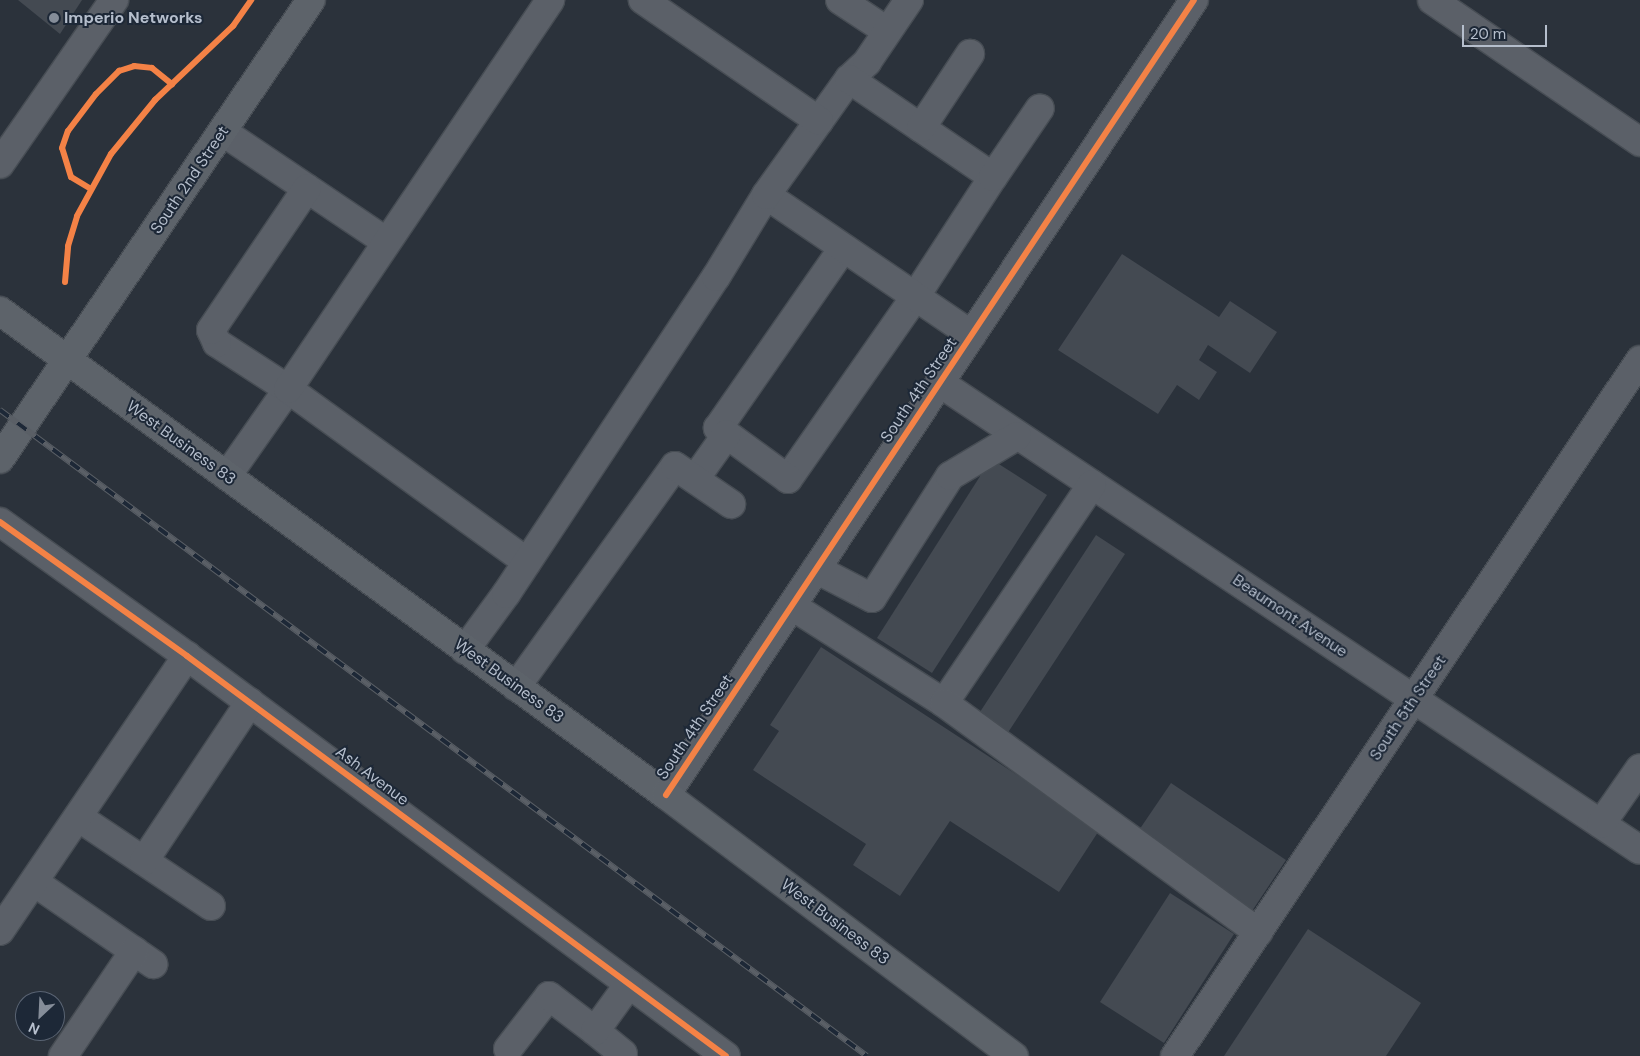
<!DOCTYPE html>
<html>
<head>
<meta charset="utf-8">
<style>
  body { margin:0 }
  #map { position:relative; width:1640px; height:1056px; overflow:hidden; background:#2b323b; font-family:"DM Sans",sans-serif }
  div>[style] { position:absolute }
  .building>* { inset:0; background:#444a52 }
  .roads { filter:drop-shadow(1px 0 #474d54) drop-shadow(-1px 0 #474d54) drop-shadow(0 1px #474d54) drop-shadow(0 -1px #474d54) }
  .minor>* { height:28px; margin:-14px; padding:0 14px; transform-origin:14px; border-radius:14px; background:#5b6068 }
  .major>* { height:28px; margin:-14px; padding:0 14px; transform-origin:14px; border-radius:14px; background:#5d636a }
  .rail>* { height:5.5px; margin-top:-2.75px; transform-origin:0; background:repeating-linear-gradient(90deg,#1d2837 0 11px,#5a5f66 0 22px); box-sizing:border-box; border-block:1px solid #5a5f66 }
  .cycleway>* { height:6px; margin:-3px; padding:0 3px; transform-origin:3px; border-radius:3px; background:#f48246 }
  .dots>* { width:14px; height:14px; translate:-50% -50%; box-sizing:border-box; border:2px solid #1d2837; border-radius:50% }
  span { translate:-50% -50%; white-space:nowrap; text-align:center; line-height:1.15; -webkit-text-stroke:4px #1d2837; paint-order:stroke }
  .poi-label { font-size:16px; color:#b5becc; font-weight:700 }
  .left { translate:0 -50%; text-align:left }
  .street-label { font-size:16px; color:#b5becc }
  .north { position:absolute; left:15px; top:991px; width:50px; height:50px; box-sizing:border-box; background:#1d2837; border:1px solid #5a6473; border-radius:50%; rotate:205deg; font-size:14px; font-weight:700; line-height:20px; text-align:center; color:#b5becc }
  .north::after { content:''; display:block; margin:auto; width:18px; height:22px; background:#858d99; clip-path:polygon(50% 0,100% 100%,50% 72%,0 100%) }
  .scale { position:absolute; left:1462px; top:25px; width:85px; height:22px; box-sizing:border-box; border:2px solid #b5becc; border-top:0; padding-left:6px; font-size:15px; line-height:18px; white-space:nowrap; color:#b5becc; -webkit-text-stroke:4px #1d2837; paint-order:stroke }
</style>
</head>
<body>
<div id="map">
  <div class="building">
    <div style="clip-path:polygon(18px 0,82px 0,60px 34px)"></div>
    <div style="clip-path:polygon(1122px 254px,1219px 317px,1230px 301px,1277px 332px,1250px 373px,1208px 345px,1199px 360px,1217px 372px,1199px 400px,1177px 385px,1158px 414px,1058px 350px)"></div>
    <div style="clip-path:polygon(991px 459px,1047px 495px,932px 673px,877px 638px)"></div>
    <div style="clip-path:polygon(1096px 535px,1125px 554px,1007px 734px,978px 715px)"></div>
    <div style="clip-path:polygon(821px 647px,1100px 829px,1059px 892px,950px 821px,900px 896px,853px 865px,866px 844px,753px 770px,779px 731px,770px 725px)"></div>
    <div style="clip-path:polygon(1171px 783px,1286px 860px,1250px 914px,1135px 836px)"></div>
    <div style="clip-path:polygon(1170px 893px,1234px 934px,1164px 1043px,1100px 1002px)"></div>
    <div style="clip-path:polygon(1308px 929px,1421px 1003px,1386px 1056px,1224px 1056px)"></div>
  </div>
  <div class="roads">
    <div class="minor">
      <div style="left:840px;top:0;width:56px;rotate:33.4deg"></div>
      <div style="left:1432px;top:0;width:252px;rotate:34.3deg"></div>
      <div style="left:849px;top:79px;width:25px;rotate:-43deg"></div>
      <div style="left:867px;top:62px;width:75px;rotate:-55.9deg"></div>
      <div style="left:819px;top:121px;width:52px;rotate:-54.5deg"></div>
      <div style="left:849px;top:79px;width:174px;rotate:34.2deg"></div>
      <div style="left:993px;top:177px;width:143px;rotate:123deg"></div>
      <div style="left:915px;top:297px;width:222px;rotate:124.9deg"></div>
      <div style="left:788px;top:479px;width:87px;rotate:-143.9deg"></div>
      <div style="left:718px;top:428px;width:219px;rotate:-55.2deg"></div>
      <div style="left:921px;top:128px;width:89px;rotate:-56.5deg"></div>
      <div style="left:223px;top:132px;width:197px;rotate:33.9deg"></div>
      <div style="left:0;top:164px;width:200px;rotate:-55.2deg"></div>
      <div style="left:993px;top:177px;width:83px;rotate:-55.7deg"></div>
      <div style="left:766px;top:195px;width:249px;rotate:34.2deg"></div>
      <div style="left:940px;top:383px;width:841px;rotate:33.71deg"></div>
      <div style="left:227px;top:476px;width:106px;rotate:-55deg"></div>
      <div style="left:288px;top:389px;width:85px;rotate:-147.1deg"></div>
      <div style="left:217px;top:343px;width:14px;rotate:-115deg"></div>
      <div style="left:211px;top:330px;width:171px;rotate:-55.9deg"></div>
      <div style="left:695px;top:479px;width:55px;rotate:-54.6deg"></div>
      <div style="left:0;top:522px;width:230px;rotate:35.6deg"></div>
      <div style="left:187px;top:656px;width:671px;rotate:36.58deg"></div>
      <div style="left:527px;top:562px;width:295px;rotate:-144.1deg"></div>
      <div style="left:288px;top:389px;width:469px;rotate:-56deg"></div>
      <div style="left:816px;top:569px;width:63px;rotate:27.4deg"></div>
      <div style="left:872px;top:598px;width:145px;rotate:-57.4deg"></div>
      <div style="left:950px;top:476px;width:78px;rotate:-30.8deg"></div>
      <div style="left:792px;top:606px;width:180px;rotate:32.5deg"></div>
      <div style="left:944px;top:703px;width:264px;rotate:-55.9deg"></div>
      <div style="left:465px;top:650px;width:69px;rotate:-53.8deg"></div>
      <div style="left:506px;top:594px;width:380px;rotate:-56.5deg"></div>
      <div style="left:716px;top:277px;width:96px;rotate:-58.6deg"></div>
      <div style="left:766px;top:195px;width:91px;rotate:-54.4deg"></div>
      <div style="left:819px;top:121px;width:214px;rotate:-145.5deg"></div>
      <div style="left:516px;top:687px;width:272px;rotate:-54.3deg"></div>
      <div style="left:675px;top:466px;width:68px;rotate:34.2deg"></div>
      <div style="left:944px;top:703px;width:389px;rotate:36.1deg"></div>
      <div style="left:666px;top:795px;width:954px;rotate:-56.41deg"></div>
      <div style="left:78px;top:817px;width:160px;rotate:33.8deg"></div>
      <div style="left:1601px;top:824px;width:68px;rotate:-55.1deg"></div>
      <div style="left:144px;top:861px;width:191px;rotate:-56.3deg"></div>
      <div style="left:34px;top:882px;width:145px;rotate:34.6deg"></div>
      <div style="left:0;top:931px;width:333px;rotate:-55.8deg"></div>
      <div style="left:595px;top:1031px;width:36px;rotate:39deg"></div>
      <div style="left:508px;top:1049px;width:67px;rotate:-52.3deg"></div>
      <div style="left:549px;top:996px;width:58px;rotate:37.3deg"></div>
      <div style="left:595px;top:1031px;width:58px;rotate:-54.1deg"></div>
      <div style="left:63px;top:1056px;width:127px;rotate:-55.9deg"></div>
      <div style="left:1175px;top:1056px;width:837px;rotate:-56.25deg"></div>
    </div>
    <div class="major">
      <div style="left:0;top:311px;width:823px;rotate:36.01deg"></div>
      <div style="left:666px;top:795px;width:435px;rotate:36.9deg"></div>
      <div style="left:0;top:459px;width:554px;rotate:-55.88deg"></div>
    </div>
  </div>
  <div class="rail">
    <div style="left:0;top:410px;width:1081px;rotate:36.69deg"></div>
  </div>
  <div class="cycleway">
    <div style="left:91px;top:189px;width:23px;rotate:-149deg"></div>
    <div style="left:71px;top:177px;width:30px;rotate:-107deg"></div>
    <div style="left:62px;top:148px;width:18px;rotate:-71deg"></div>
    <div style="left:68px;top:131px;width:46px;rotate:-52.9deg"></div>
    <div style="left:96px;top:94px;width:33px;rotate:-45deg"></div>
    <div style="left:119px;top:71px;width:16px;rotate:-18deg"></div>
    <div style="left:134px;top:66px;width:18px;rotate:6deg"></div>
    <div style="left:152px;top:68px;width:26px;rotate:39deg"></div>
    <div style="left:65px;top:282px;width:36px;rotate:-85deg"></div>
    <div style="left:68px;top:246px;width:31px;rotate:-73deg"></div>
    <div style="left:77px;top:216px;width:71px;rotate:-61.3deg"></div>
    <div style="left:111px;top:154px;width:70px;rotate:-50.8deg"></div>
    <div style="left:155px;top:100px;width:108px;rotate:-43.5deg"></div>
    <div style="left:233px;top:26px;width:32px;rotate:-55deg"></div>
    <div style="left:0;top:522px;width:230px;rotate:35.6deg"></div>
    <div style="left:187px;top:656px;width:671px;rotate:36.58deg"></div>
    <div style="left:666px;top:795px;width:954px;rotate:-56.41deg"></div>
  </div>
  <div class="dots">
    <div style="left:54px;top:18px;background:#858d99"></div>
  </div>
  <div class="poi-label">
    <span class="left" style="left:64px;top:18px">Imperio Networks</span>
  </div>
  <div class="street-label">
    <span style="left:190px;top:180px;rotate:-56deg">South 2nd Street</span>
    <span style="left:919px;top:390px;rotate:-56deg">South 4th Street</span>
    <span style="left:181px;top:443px;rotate:36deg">West Business 83</span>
    <span style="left:1290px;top:616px;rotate:34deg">Beaumont Avenue</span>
    <span style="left:509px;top:681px;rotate:36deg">West Business 83</span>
    <span style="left:1408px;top:708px;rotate:-56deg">South 5th Street</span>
    <span style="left:695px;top:727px;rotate:-56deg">South 4th Street</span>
    <span style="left:372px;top:776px;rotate:37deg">Ash Avenue</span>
    <span style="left:835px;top:922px;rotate:37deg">West Business 83</span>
  </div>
  <div class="north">N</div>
  <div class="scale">20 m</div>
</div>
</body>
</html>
